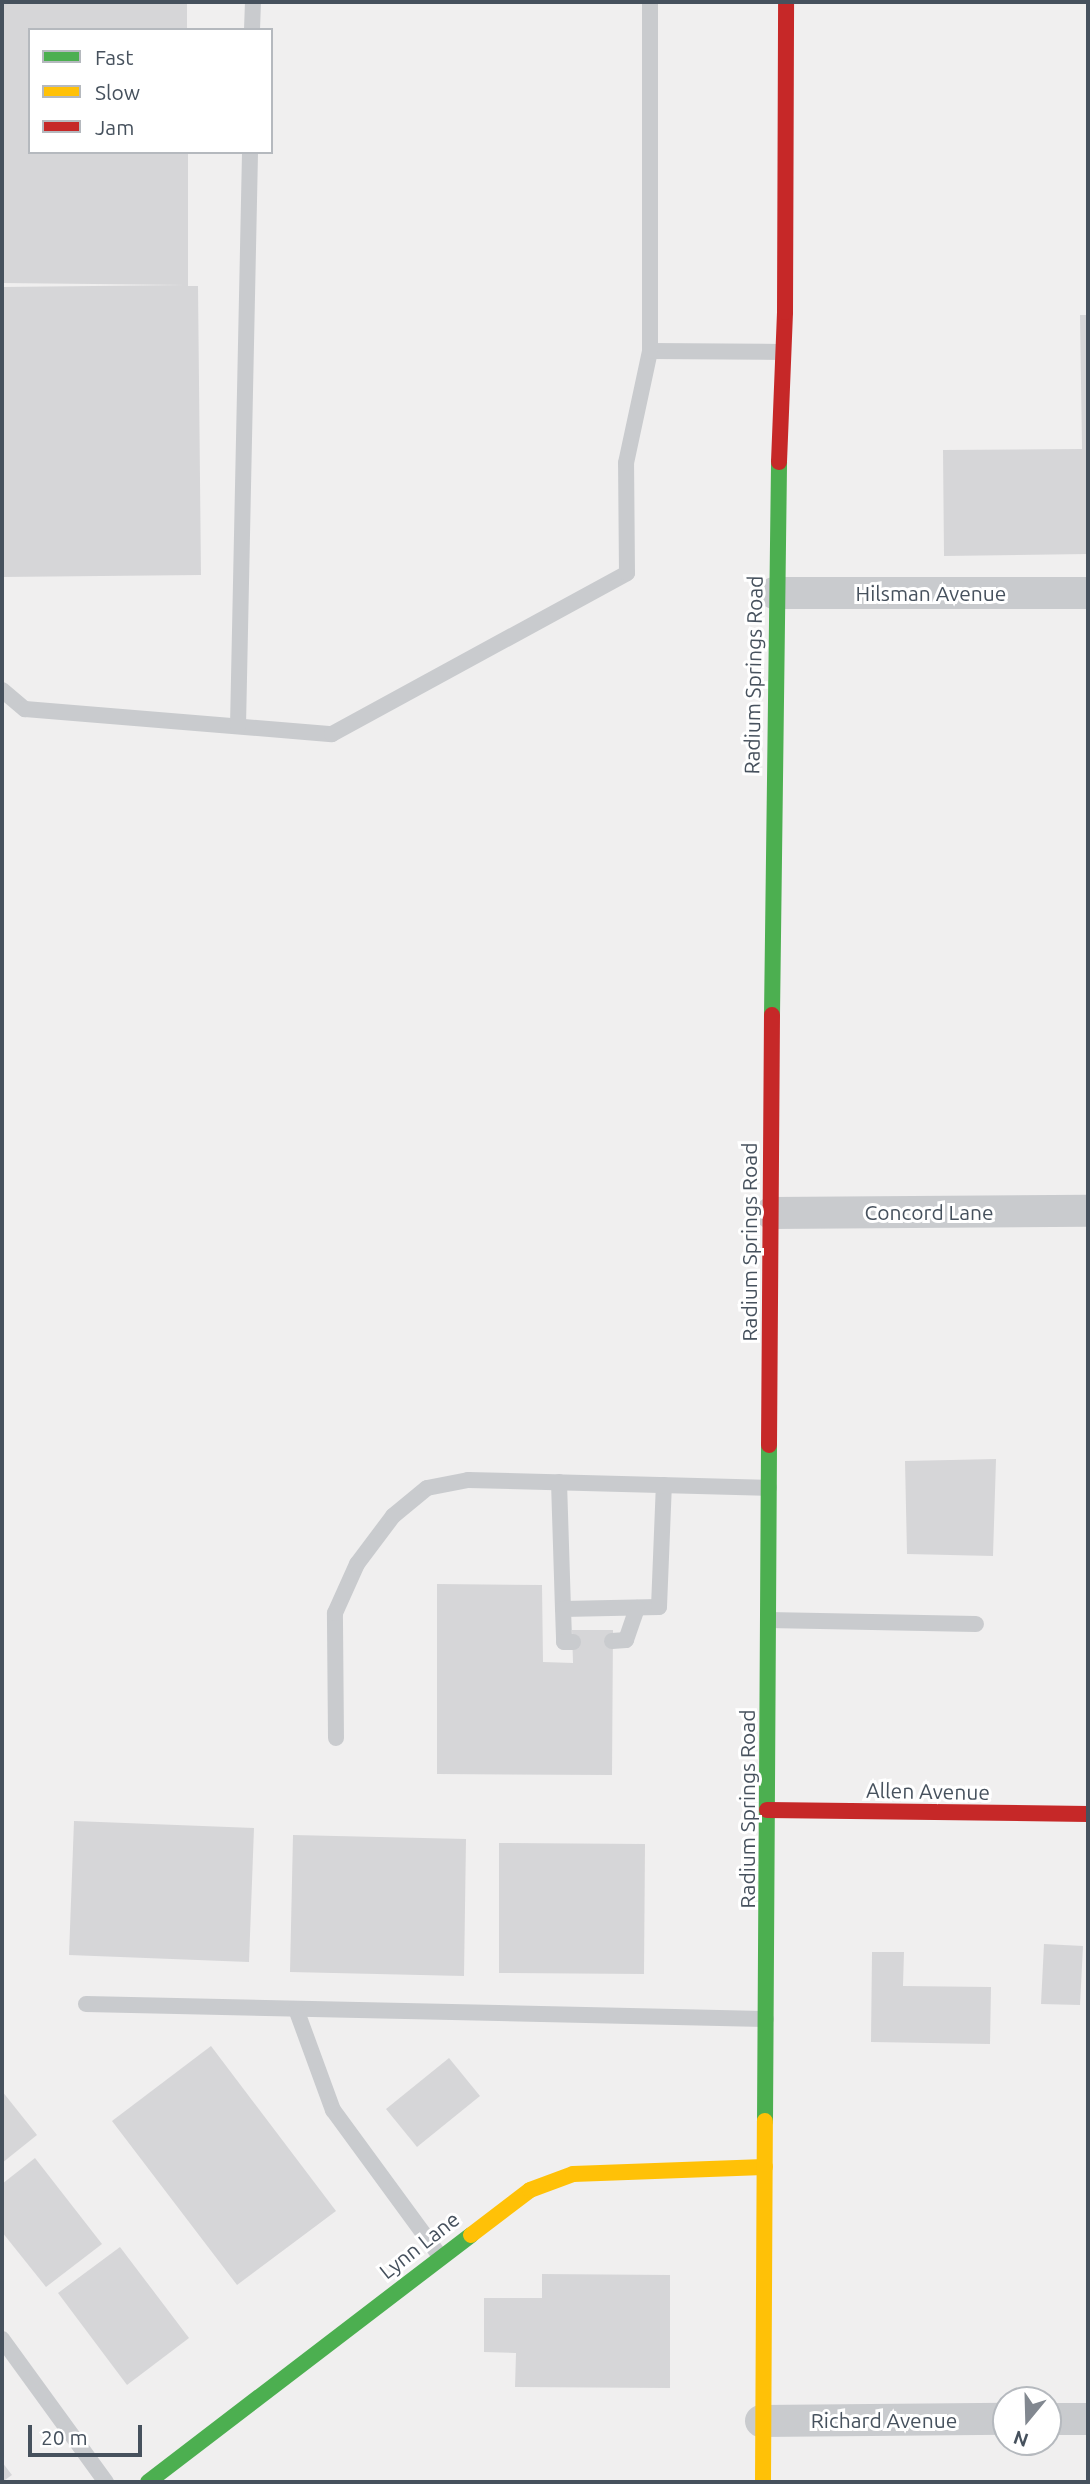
<!DOCTYPE html>
<html>
<head>
<meta charset="utf-8">
<style>
  body { margin:0 }
  #map { position:relative; width:1090px; height:2484px; overflow:hidden; background:#f0efef; font-family:Ubuntu,sans-serif }
  div>[style] { position:absolute }
  .building>* { inset:0; background:#d6d6d8 }
  .lane>* { height:16px; margin:-8px; padding:0 8px; transform-origin:8px; border-radius:8px; background:#c9cbce }
  .street>* { height:32px; margin:-16px; padding:0 16px; transform-origin:16px; border-radius:16px; background:#c9cbce }
  .fast>* { height:16px; margin:-8px; padding:0 8px; transform-origin:8px; border-radius:8px; background:#4caf50 }
  .slow>* { height:16px; margin:-8px; padding:0 8px; transform-origin:8px; border-radius:8px; background:#ffc107 }
  .jam>* { height:16px; margin:-8px; padding:0 8px; transform-origin:8px; border-radius:8px; background:#c62828 }
  span { translate:-50% -50%; white-space:nowrap; text-align:center; line-height:1.15; -webkit-text-stroke:6px #fff; paint-order:stroke }
  .street-label { font-size:21px; color:#46515d }
  .frame { position:absolute; inset:0; border:4px solid #46515d; pointer-events:none }
  .legend { position:absolute; left:28px; top:28px; width:245px; height:126px; box-sizing:border-box; background:#fff; border:2px solid #b5b9be; margin:0; padding:9px 12px; list-style:none; font-size:21px; color:#46515d }
  .legend li { display:flex; align-items:center; gap:14px; height:35px }
  .legend b { width:35px; border:2px solid #b5b9be }
  .north { position:absolute; left:992px; top:2386px; width:70px; height:70px; box-sizing:border-box; background:#fff; border:2px solid #b5b9be; border-radius:50%; rotate:199deg; font-size:19px; font-weight:700; line-height:28px; text-align:center; color:#46515d }
  .north::after { content:''; display:block; margin:auto; width:24px; height:32px; background:#828890; clip-path:polygon(50% 0,100% 100%,50% 72%,0 100%) }
  .scale { position:absolute; left:28px; top:2425px; width:114px; height:32px; box-sizing:border-box; border:4px solid #46515d; border-top:0; padding-left:9px; font-size:21px; line-height:24px; white-space:nowrap; color:#46515d; -webkit-text-stroke:5px #fff; paint-order:stroke }
</style>
</head>
<body>
<div id="map">
  <div class="building">
    <div style="clip-path:polygon(2px 2px,187px 2px,187px 30px,30px 30px,30px 152px,188px 152px,188px 286px,198px 286px,201px 575px,2px 577px,2px 287px,185px 285px,2px 283px)"></div>
    <div style="clip-path:polygon(1080px 315px,1088px 315px,1088px 554px,944px 556px,943px 450px,1082px 449px)"></div>
    <div style="clip-path:polygon(996px 1459px,993px 1556px,907px 1554px,905px 1461px)"></div>
    <div style="clip-path:polygon(437px 1584px,542px 1585px,543px 1662px,573px 1663px,572px 1630px,613px 1630px,612px 1775px,437px 1774px)"></div>
    <div style="clip-path:polygon(74px 1821px,254px 1828px,249px 1962px,69px 1955px)"></div>
    <div style="clip-path:polygon(293px 1835px,466px 1839px,464px 1976px,290px 1972px)"></div>
    <div style="clip-path:polygon(499px 1843px,645px 1844px,644px 1974px,499px 1973px)"></div>
    <div style="clip-path:polygon(1044px 1944px,1083px 1946px,1080px 2005px,1041px 2004px)"></div>
    <div style="clip-path:polygon(872px 1952px,904px 1952px,903px 1986px,991px 1987px,990px 2044px,871px 2042px)"></div>
    <div style="clip-path:polygon(211px 2046px,336px 2211px,237px 2285px,112px 2121px)"></div>
    <div style="clip-path:polygon(449px 2058px,480px 2096px,417px 2147px,386px 2109px)"></div>
    <div style="clip-path:polygon(2px 2091px,37px 2135px,2px 2163px)"></div>
    <div style="clip-path:polygon(35px 2158px,102px 2244px,46px 2287px,2px 2232px,2px 2184px)"></div>
    <div style="clip-path:polygon(120px 2247px,189px 2338px,127px 2385px,58px 2293px)"></div>
    <div style="clip-path:polygon(542px 2274px,670px 2275px,670px 2388px,515px 2387px,516px 2353px,484px 2352px,484px 2298px,542px 2298px)"></div>
    <div style="clip-path:polygon(2px 2462px,12px 2475px,2px 2482px)"></div>
  </div>
  <div class="lane">
    <div style="left:252px;top:30px;width:28px;rotate:-88deg"></div>
    <div style="left:650px;top:351px;width:133px;rotate:0.4deg"></div>
    <div style="left:2px;top:690px;width:30px;rotate:40deg"></div>
    <div style="left:25px;top:709px;width:308px;rotate:4.7deg"></div>
    <div style="left:332px;top:734px;width:336px;rotate:-28.6deg"></div>
    <div style="left:627px;top:573px;width:110px;rotate:-90.5deg"></div>
    <div style="left:626px;top:463px;width:115px;rotate:-77.9deg"></div>
    <div style="left:650px;top:351px;width:349px;rotate:-90deg"></div>
    <div style="left:238px;top:726px;width:574px;rotate:-88.8deg"></div>
    <div style="left:559px;top:1482px;width:127px;rotate:88.2deg"></div>
    <div style="left:563px;top:1609px;width:96px;rotate:-1.2deg"></div>
    <div style="left:659px;top:1607px;width:122px;rotate:-87.7deg"></div>
    <div style="left:563px;top:1609px;width:33px;rotate:88deg"></div>
    <div style="left:564px;top:1642px;width:9px"></div>
    <div style="left:768px;top:1620px;width:208px;rotate:1.1deg"></div>
    <div style="left:612px;top:1641px;width:14px;rotate:-4deg"></div>
    <div style="left:626px;top:1640px;width:34px;rotate:-71deg"></div>
    <div style="left:336px;top:1738px;width:125px;rotate:-90.5deg"></div>
    <div style="left:335px;top:1613px;width:54px;rotate:-65.8deg"></div>
    <div style="left:357px;top:1564px;width:60px;rotate:-53.1deg"></div>
    <div style="left:393px;top:1516px;width:44px;rotate:-39.5deg"></div>
    <div style="left:427px;top:1488px;width:42px;rotate:-11deg"></div>
    <div style="left:468px;top:1480px;width:301px;rotate:1.5deg"></div>
    <div style="left:86px;top:2004px;width:680px;rotate:1.26deg"></div>
    <div style="left:296px;top:2009px;width:108px;rotate:69.9deg"></div>
    <div style="left:333px;top:2110px;width:181px;rotate:53.8deg"></div>
    <div style="left:2px;top:2339px;width:177px;rotate:54deg"></div>
  </div>
  <div class="street">
    <div style="left:774px;top:593px;width:314px"></div>
    <div style="left:771px;top:1213px;width:317px;rotate:-0.4deg"></div>
    <div style="left:1048px;top:2419px;width:40px"></div>
    <div style="left:761px;top:2421px;width:245px;rotate:-0.5deg"></div>
  </div>
  <div class="fast">
    <div style="left:772px;top:1015px;width:553px;rotate:-89.27deg"></div>
    <div style="left:765px;top:2121px;width:676px;rotate:-89.66deg"></div>
    <div style="left:148px;top:2482px;width:407px;rotate:-37.4deg"></div>
  </div>
  <div class="slow">
    <div style="left:471px;top:2235px;width:74px;rotate:-37.3deg"></div>
    <div style="left:530px;top:2190px;width:46px;rotate:-20.4deg"></div>
    <div style="left:573px;top:2174px;width:192px;rotate:-2.1deg"></div>
    <div style="left:763px;top:2482px;width:361px;rotate:-89.7deg"></div>
  </div>
  <div class="jam">
    <div style="left:779px;top:462px;width:150px;rotate:-87.7deg"></div>
    <div style="left:785px;top:312px;width:310px;rotate:-89.8deg"></div>
    <div style="left:769px;top:1445px;width:430px;rotate:-89.6deg"></div>
    <div style="left:767px;top:1810px;width:321px;rotate:0.7deg"></div>
  </div>
  <div class="street-label">
    <span style="left:931px;top:593px">Hilsman Avenue</span>
    <span style="left:753px;top:675px;rotate:-89deg">Radium Springs Road</span>
    <span style="left:929px;top:1212px">Concord Lane</span>
    <span style="left:749px;top:1242px;rotate:-90deg">Radium Springs Road</span>
    <span style="left:928px;top:1791px;rotate:1deg">Allen Avenue</span>
    <span style="left:747px;top:1809px;rotate:-90deg">Radium Springs Road</span>
    <span style="left:419px;top:2245px;rotate:-38deg">Lynn Lane</span>
    <span style="left:884px;top:2420px">Richard Avenue</span>
  </div>
  <div class="frame"></div>
  <ul class="legend">
  <li><b style="height:9px;background:#4caf50"></b>Fast</li>
  <li><b style="height:9px;background:#ffc107"></b>Slow</li>
  <li><b style="height:9px;background:#c62828"></b>Jam</li>
  </ul>
  <div class="north">N</div>
  <div class="scale">20 m</div>
</div>
</body>
</html>
